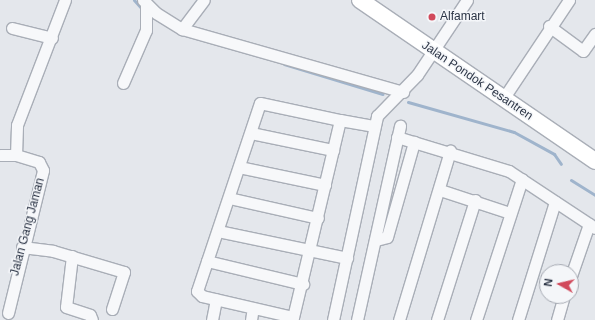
<!DOCTYPE html>
<html>
<head>
<meta charset="utf-8">
<style>
  body { margin:0 }
  #map { position:relative; width:595px; height:320px; overflow:hidden; background:#e4e7ec; font-family:Helvetica,sans-serif }
  div>[style] { position:absolute }
  .stream>* { height:3px; margin:-1.5px; padding:0 1.5px; transform-origin:1.5px; border-radius:1.5px; background:#9fb4cc }
  .roads { filter:drop-shadow(1px 0 #a9aeb7) drop-shadow(-1px 0 #a9aeb7) drop-shadow(0 1px #a9aeb7) drop-shadow(0 -1px #a9aeb7) }
  .street>* { height:11px; margin:-5.5px; padding:0 5.5px; transform-origin:5.5px; border-radius:5.5px; background:#f7f8fa }
  .secondary>* { height:16px; margin:-8px; padding:0 8px; transform-origin:8px; border-radius:8px; background:#fff }
  .dots>* { width:11px; height:11px; translate:-50% -50%; box-sizing:border-box; border:2px solid #f4f6f9; border-radius:50% }
  span { translate:-50% -50%; white-space:nowrap; text-align:center; line-height:1.15; -webkit-text-stroke:3px #f4f6f9; paint-order:stroke }
  .poi-label { font-size:12px; color:#2b3445 }
  .left { translate:0 -50%; text-align:left }
  .street-label { font-size:12px; color:#2b3445 }
  .north { position:absolute; left:539px; top:264px; width:40px; height:40px; box-sizing:border-box; background:#f4f6f9; border:1px solid #a4a8b1; border-radius:50%; rotate:278deg; font-size:11px; font-weight:700; line-height:16px; text-align:center; color:#2b3445 }
  .north::after { content:''; display:block; margin:auto; width:14px; height:18px; background:#d1495b; clip-path:polygon(50% 0,100% 100%,50% 72%,0 100%) }
</style>
</head>
<body>
<div id="map">
  <div class="stream">
    <div style="left:134px;top:0;width:13px;rotate:48deg"></div>
    <div style="left:149px;top:15px;width:28px;rotate:30deg"></div>
    <div style="left:284px;top:64px;width:103px;rotate:16.9deg"></div>
    <div style="left:408px;top:102px;width:110px;rotate:15.8deg"></div>
    <div style="left:514px;top:132px;width:46px;rotate:28.8deg"></div>
    <div style="left:554px;top:154px;width:12px;rotate:55deg"></div>
    <div style="left:571px;top:180px;width:28px;rotate:32deg"></div>
  </div>
  <div class="roads">
    <div class="street">
      <div style="left:143px;top:0;width:18px;rotate:45deg"></div>
      <div style="left:156px;top:13px;width:31px;rotate:32deg"></div>
      <div style="left:182px;top:29px;width:230px;rotate:15.9deg"></div>
      <div style="left:549px;top:26px;width:42px;rotate:36.3deg"></div>
      <div style="left:583px;top:51px;width:21px;rotate:-55deg"></div>
      <div style="left:12px;top:28px;width:41px;rotate:14deg"></div>
      <div style="left:182px;top:29px;width:36px;rotate:-53deg"></div>
      <div style="left:123px;top:83px;width:58px;rotate:-66.5deg"></div>
      <div style="left:146px;top:30px;width:26px;rotate:-90deg"></div>
      <div style="left:503px;top:99px;width:119px;rotate:-56.3deg"></div>
      <div style="left:260px;top:103px;width:82px;rotate:12deg"></div>
      <div style="left:340px;top:120px;width:203px;rotate:103.4deg"></div>
      <div style="left:293px;top:317px;width:93px;rotate:-167deg"></div>
      <div style="left:202px;top:296px;width:7px;rotate:-135deg"></div>
      <div style="left:197px;top:291px;width:198px;rotate:-71.5deg"></div>
      <div style="left:340px;top:120px;width:35px;rotate:10deg"></div>
      <div style="left:251px;top:133px;width:84px;rotate:11.7deg"></div>
      <div style="left:397px;top:137px;width:117px;rotate:16.9deg"></div>
      <div style="left:509px;top:171px;width:103px;rotate:33.5deg"></div>
      <div style="left:0;top:155px;width:16px"></div>
      <div style="left:239px;top:167px;width:88px;rotate:11.8deg"></div>
      <div style="left:440px;top:190px;width:74px;rotate:18.2deg"></div>
      <div style="left:229px;top:198px;width:91px;rotate:12.7deg"></div>
      <div style="left:218px;top:231px;width:132px;rotate:11.8deg"></div>
      <div style="left:376px;top:240px;width:11px;rotate:-15deg"></div>
      <div style="left:387px;top:237px;width:99px;rotate:-74.1deg"></div>
      <div style="left:22px;top:247px;width:31px;rotate:7deg"></div>
      <div style="left:53px;top:251px;width:74px;rotate:16.5deg"></div>
      <div style="left:124px;top:272px;width:39px;rotate:108deg"></div>
      <div style="left:72px;top:256px;width:51px;rotate:96.7deg"></div>
      <div style="left:66px;top:307px;width:25px;rotate:18deg"></div>
      <div style="left:90px;top:315px;width:5px;rotate:68deg"></div>
      <div style="left:207px;top:261px;width:99px;rotate:13.5deg"></div>
      <div style="left:571px;top:276px;width:55px;rotate:-70.9deg"></div>
      <div style="left:8px;top:313px;width:147px;rotate:-76.2deg"></div>
      <div style="left:43px;top:170px;width:9px;rotate:-117deg"></div>
      <div style="left:39px;top:162px;width:24px;rotate:-163deg"></div>
      <div style="left:16px;top:155px;width:30px;rotate:-88deg"></div>
      <div style="left:17px;top:125px;width:134px;rotate:-69deg"></div>
      <div style="left:212px;top:320px;width:21px;rotate:-79deg"></div>
      <div style="left:251px;top:320px;width:12px;rotate:-81deg"></div>
      <div style="left:333px;top:320px;width:209px;rotate:-77.8deg"></div>
      <div style="left:377px;top:116px;width:57px;rotate:-45.7deg"></div>
      <div style="left:417px;top:75px;width:90px;rotate:-56.3deg"></div>
      <div style="left:357px;top:320px;width:199px;rotate:-77.5deg"></div>
      <div style="left:399px;top:320px;width:177px;rotate:-73.2deg"></div>
      <div style="left:437px;top:320px;width:126px;rotate:-72.4deg"></div>
      <div style="left:476px;top:320px;width:148px;rotate:-71.9deg"></div>
      <div style="left:518px;top:320px;width:124px;rotate:-72.6deg"></div>
      <div style="left:557px;top:320px;width:25px;rotate:-74deg"></div>
    </div>
    <div class="secondary">
      <div style="left:360px;top:0;width:285px;rotate:34.4deg"></div>
    </div>
  </div>
  <div class="dots">
    <div style="left:432px;top:17px;background:#d1495b"></div>
  </div>
  <div class="poi-label">
    <span class="left" style="left:440px;top:17px">Alfamart</span>
  </div>
  <div class="street-label">
    <span style="left:477px;top:81px;rotate:34deg">Jalan Pondok Pesantren</span>
    <span style="left:28px;top:227px;rotate:-75deg">Jalan Gang Jaman</span>
  </div>
  <div class="north">N</div>
</div>
</body>
</html>
